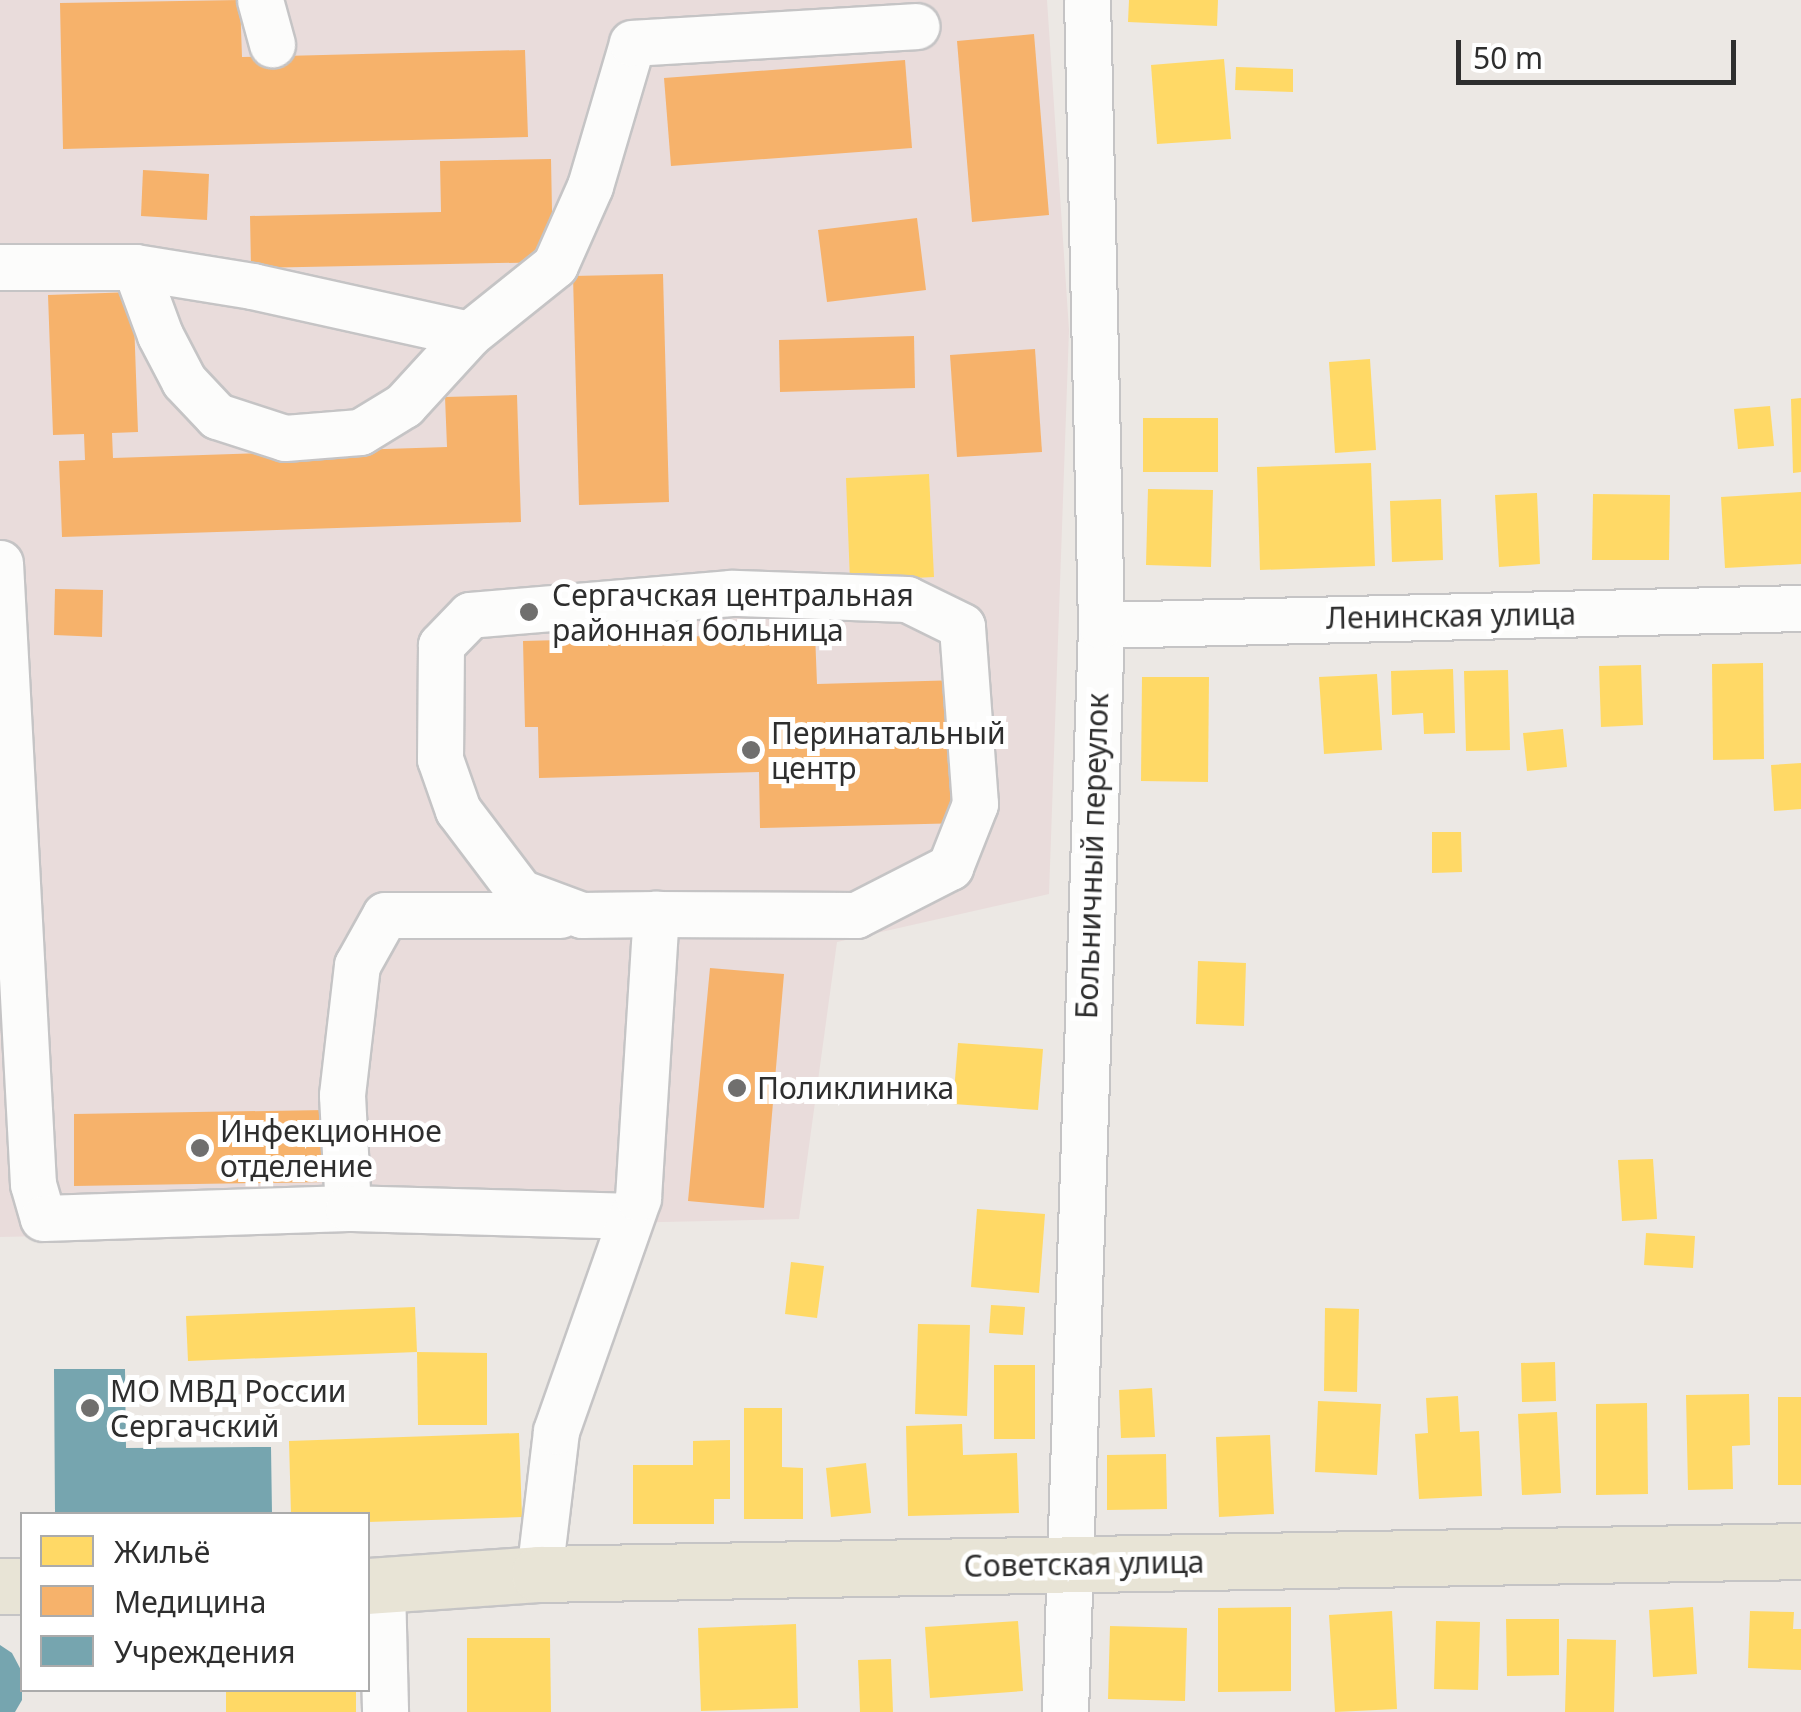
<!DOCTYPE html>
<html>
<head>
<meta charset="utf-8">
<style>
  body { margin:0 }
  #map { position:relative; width:1801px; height:1712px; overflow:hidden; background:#ece8e4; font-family:"Noto Sans",sans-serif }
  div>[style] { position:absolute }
  .medical>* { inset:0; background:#e9dcdb }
  .homes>* { inset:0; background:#ffd966 }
  .health>* { inset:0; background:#f6b26b }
  .public>* { inset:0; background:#76a5af }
  .roads { filter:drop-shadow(2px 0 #c5c4c5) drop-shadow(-2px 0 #c5c4c5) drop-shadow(0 2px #c5c4c5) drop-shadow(0 -2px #c5c4c5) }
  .minor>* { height:45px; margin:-22.5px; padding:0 22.5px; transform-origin:22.5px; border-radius:22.5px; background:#fcfcfb }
  .major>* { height:55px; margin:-27.5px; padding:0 27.5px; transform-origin:27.5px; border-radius:27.5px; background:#e8e4d6 }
  .dots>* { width:28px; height:28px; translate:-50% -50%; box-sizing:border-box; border:5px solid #fff; border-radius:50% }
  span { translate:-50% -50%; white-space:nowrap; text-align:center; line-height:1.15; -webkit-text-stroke:10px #fff; paint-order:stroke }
  .poi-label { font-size:30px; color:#2e2e2e }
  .left { translate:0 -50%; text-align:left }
  .street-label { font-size:30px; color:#2e2e2e }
  .legend { position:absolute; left:20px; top:1512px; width:350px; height:180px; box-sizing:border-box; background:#fff; border:2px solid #ababab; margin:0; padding:12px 18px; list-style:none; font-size:30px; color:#2e2e2e }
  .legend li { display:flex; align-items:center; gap:20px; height:50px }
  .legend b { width:50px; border:2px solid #ababab }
  .scale { position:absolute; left:1456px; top:40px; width:280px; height:45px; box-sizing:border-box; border:5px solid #2e2e2e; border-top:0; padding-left:12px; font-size:30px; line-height:35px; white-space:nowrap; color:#2e2e2e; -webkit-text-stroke:8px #fff; paint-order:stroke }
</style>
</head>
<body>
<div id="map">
  <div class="medical">
    <div style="clip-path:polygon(0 0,1047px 0,1069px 330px,1049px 894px,837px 942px,799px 1219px,0 1237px)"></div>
  </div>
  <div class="homes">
    <div style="clip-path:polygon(1129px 0,1218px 0,1217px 26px,1128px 22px)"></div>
    <div style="clip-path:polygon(1224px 59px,1231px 139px,1157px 144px,1151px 65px)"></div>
    <div style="clip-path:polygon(1236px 67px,1293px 69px,1293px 92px,1235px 90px)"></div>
    <div style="clip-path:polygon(1370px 359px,1376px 450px,1335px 453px,1329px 362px)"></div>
    <div style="clip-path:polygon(1801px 398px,1801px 472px,1793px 473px,1791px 399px)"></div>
    <div style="clip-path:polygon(1770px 406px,1774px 446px,1738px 449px,1734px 409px)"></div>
    <div style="clip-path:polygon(1143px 418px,1218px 418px,1218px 472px,1143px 472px)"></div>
    <div style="clip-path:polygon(1371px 463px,1375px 566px,1260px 570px,1257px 467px)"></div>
    <div style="clip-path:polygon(929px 474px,934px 577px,850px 581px,846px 478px)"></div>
    <div style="clip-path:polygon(1148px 489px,1213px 490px,1211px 567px,1146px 565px)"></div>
    <div style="clip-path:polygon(1801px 492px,1801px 564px,1725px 568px,1721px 497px)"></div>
    <div style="clip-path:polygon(1537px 493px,1540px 564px,1499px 567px,1495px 495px)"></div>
    <div style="clip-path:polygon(1593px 494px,1670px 495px,1669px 560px,1592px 560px)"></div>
    <div style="clip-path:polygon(1441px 499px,1443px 560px,1392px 562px,1390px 501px)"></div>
    <div style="clip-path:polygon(1763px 663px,1764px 759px,1713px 760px,1712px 664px)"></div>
    <div style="clip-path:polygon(1641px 665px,1643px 725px,1601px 727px,1599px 666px)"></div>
    <div style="clip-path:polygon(1453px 669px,1455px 733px,1424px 734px,1423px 713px,1392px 715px,1391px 671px)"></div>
    <div style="clip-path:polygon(1508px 670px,1510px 750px,1466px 751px,1464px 671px)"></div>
    <div style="clip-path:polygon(1377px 674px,1382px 750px,1324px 754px,1319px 677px)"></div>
    <div style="clip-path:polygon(1142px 677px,1209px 677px,1208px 782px,1141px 781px)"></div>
    <div style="clip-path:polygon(1563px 729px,1567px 767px,1527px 771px,1523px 733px)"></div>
    <div style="clip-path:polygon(1801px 763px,1801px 809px,1774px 811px,1771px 765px)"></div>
    <div style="clip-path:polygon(1432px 832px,1461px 832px,1462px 872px,1432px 873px)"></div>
    <div style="clip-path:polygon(1198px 961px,1246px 963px,1244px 1026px,1196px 1024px)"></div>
    <div style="clip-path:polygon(958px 1043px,1043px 1049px,1038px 1110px,953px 1104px)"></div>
    <div style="clip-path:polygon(1653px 1159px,1657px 1219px,1622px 1221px,1618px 1160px)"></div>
    <div style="clip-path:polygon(977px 1209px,1045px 1214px,1039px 1293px,971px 1287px)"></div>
    <div style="clip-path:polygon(1646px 1233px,1695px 1236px,1693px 1268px,1644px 1265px)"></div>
    <div style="clip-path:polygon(791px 1262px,824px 1266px,817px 1318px,785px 1314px)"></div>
    <div style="clip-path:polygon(991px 1305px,1025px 1307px,1023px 1335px,989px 1333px)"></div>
    <div style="clip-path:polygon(415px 1307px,417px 1352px,188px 1361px,186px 1316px)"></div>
    <div style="clip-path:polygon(1325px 1308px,1359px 1309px,1357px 1392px,1324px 1391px)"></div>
    <div style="clip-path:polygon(918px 1324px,970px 1325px,967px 1416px,915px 1414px)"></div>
    <div style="clip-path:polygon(417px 1352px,487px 1353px,487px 1425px,418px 1425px)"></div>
    <div style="clip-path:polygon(1555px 1362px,1556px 1401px,1522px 1402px,1521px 1363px)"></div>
    <div style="clip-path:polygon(994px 1365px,1035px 1365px,1035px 1439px,994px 1439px)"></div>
    <div style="clip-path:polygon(1152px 1388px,1155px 1437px,1121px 1438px,1119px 1390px)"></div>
    <div style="clip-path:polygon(1749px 1394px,1750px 1445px,1732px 1446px,1733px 1489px,1688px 1490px,1686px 1395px)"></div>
    <div style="clip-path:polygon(1458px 1396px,1460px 1432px,1479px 1431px,1482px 1496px,1419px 1499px,1415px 1434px,1428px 1433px,1426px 1398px)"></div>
    <div style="clip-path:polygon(1778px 1397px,1801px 1397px,1801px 1485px,1778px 1485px)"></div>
    <div style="clip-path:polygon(1318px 1401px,1381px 1404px,1377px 1475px,1315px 1472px)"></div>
    <div style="clip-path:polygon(1647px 1403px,1648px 1494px,1596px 1495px,1596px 1404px)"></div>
    <div style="clip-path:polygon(744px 1408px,782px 1408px,782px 1467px,803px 1468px,803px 1519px,744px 1519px)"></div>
    <div style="clip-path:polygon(1557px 1412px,1561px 1493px,1522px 1495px,1518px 1414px)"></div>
    <div style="clip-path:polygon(962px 1424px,963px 1455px,1017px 1453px,1019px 1513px,908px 1516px,906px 1426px)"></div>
    <div style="clip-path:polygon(519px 1433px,522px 1517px,368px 1522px,368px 1514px,291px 1514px,289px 1441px)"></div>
    <div style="clip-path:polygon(1270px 1435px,1274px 1514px,1219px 1517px,1216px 1437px)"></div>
    <div style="clip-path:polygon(730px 1440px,730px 1499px,714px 1499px,714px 1524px,633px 1524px,633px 1465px,693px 1465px,693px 1441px)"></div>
    <div style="clip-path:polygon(1166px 1454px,1167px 1509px,1107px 1510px,1107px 1455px)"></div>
    <div style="clip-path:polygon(866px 1463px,871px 1513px,831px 1517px,826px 1468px)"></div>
    <div style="clip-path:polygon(1291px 1607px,1291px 1691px,1218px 1692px,1218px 1608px)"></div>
    <div style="clip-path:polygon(1693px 1607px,1697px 1674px,1653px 1677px,1649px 1610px)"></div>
    <div style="clip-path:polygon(1392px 1611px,1397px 1709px,1335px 1712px,1329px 1615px)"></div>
    <div style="clip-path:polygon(1750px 1611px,1794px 1612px,1793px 1629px,1801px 1629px,1801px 1670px,1748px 1668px)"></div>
    <div style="clip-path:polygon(1506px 1619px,1559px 1619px,1559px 1675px,1507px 1676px)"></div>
    <div style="clip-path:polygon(1018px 1621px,1023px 1691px,930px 1698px,925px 1627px)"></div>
    <div style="clip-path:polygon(1436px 1621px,1480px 1622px,1478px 1690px,1434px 1689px)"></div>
    <div style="clip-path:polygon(796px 1624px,798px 1708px,701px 1711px,698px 1628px)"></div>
    <div style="clip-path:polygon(1110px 1626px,1187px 1628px,1185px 1701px,1108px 1699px)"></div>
    <div style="clip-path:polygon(467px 1638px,550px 1638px,551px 1712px,467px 1712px)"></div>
    <div style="clip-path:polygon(1567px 1639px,1616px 1640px,1614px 1712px,1565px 1712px)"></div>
    <div style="clip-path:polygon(891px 1659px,893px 1712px,860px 1712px,858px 1660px)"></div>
    <div style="clip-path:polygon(226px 1690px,356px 1690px,356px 1712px,226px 1712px)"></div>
  </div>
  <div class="health">
    <div style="clip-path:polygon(240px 0,242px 57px,525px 50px,528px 137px,63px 149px,60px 3px)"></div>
    <div style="clip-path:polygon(1034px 34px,1049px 215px,972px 222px,957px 41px)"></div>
    <div style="clip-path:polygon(905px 60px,912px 148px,671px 166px,664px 78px)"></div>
    <div style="clip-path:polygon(551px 159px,553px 262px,251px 268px,250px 216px,441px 212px,440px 161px)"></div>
    <div style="clip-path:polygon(143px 170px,209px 174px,207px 220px,141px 216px)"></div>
    <div style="clip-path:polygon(917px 218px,926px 290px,827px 302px,818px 230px)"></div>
    <div style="clip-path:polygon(663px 274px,669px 502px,579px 505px,573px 276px)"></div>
    <div style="clip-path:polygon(133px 292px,138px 432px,112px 433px,113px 458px,447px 447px,445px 397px,517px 395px,521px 522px,62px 537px,59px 461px,85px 460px,84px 434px,53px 435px,48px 295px)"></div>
    <div style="clip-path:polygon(914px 336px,915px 388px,780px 392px,779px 340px)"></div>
    <div style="clip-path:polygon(1035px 349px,1042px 452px,957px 457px,950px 355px)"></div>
    <div style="clip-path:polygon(55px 589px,103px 590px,102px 637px,54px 635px)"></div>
    <div style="clip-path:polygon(815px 633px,817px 684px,961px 680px,965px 823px,760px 828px,759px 772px,539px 778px,538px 727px,525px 727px,523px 641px)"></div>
    <div style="clip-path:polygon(710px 968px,784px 974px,764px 1208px,688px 1201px)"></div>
    <div style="clip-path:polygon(325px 1110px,326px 1182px,74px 1186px,74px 1114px)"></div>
  </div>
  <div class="public">
    <div style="clip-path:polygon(54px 1369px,125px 1369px,126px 1448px,271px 1447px,272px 1514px,55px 1514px)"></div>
    <div style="clip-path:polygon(0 1645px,12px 1653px,22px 1672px,22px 1700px,15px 1712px,0 1712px)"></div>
  </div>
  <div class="roads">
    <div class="minor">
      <div style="left:260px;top:0;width:46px;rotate:74.7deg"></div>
      <div style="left:0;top:267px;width:135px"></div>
      <div style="left:135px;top:267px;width:119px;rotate:9.2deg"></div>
      <div style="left:252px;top:286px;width:222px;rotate:12.5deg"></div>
      <div style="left:469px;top:334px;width:110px;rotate:-38.7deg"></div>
      <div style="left:555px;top:265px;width:86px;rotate:-66.1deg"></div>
      <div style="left:590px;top:186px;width:149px;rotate:-73.6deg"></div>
      <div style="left:632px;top:43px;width:285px;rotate:-3.4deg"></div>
      <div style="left:135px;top:267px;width:72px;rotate:69.8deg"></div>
      <div style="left:160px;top:335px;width:52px;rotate:62.4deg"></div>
      <div style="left:184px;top:381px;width:48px;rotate:46.7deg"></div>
      <div style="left:217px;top:416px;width:71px;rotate:17.9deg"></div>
      <div style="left:285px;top:438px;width:75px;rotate:-4.6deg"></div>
      <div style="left:360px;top:432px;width:52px;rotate:-31.5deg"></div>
      <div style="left:404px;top:405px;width:96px;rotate:-47.5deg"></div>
      <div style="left:0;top:563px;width:622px;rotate:86.96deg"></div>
      <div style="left:33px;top:1184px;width:35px;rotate:74deg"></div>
      <div style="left:43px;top:1218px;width:305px;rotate:-1.9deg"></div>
      <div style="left:1101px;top:625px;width:700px;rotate:-1.39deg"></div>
      <div style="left:560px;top:915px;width:175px;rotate:180deg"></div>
      <div style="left:385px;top:915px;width:57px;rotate:119.2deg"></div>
      <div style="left:357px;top:965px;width:131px;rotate:96.6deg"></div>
      <div style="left:342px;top:1095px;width:113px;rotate:87deg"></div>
      <div style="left:348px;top:1208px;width:283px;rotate:1.6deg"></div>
      <div style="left:539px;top:1574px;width:144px;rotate:-83.2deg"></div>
      <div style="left:556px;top:1431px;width:247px;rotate:-70.6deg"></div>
      <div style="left:638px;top:1198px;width:285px;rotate:-86.4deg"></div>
      <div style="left:656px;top:914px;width:200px;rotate:0.3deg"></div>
      <div style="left:856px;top:915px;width:106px;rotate:-27.1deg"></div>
      <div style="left:950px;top:867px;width:68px;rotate:-68.4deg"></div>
      <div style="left:975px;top:804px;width:178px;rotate:-94.2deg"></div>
      <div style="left:962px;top:626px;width:61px;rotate:-153.9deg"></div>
      <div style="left:907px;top:599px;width:176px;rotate:-178deg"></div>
      <div style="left:731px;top:593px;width:262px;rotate:175.2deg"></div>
      <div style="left:470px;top:615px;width:42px;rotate:134deg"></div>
      <div style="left:441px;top:645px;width:114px;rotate:90.5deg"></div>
      <div style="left:440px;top:759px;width:54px;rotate:70.6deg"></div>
      <div style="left:458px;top:810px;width:103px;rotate:52.9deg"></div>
      <div style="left:520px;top:892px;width:66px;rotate:20.4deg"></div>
      <div style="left:582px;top:915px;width:74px;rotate:-0.8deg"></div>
      <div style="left:382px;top:1586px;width:126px;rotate:88.6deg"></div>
      <div style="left:1065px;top:1712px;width:1088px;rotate:-88.1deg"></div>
      <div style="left:1101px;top:625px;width:625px;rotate:-91.28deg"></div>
    </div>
    <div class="major">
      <div style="left:0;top:1586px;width:22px"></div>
      <div style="left:368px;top:1586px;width:171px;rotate:-4deg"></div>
      <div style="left:539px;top:1574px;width:1262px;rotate:-1.04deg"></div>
    </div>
  </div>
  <div class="dots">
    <div style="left:529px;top:612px;background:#706f6e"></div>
    <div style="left:751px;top:750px;background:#706f6e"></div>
    <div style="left:737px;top:1088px;background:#706f6e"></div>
    <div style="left:200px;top:1148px;background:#706f6e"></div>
    <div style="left:90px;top:1408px;background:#706f6e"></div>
  </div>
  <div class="poi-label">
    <span class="left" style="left:552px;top:612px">Сергачская центральная<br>районная больница</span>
    <span class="left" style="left:771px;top:750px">Перинатальный<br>центр</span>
    <span class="left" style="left:757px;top:1088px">Поликлиника</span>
    <span class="left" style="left:220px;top:1148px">Инфекционное<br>отделение</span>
    <span class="left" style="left:110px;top:1408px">МО МВД России<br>Сергачский</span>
  </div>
  <div class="street-label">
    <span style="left:1451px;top:616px;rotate:-1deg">Ленинская улица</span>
    <span style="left:1092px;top:856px;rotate:-88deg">Больничный переулок</span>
    <span style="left:1084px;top:1564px;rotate:-1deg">Советская улица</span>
  </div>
  <ul class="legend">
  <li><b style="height:28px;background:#ffd966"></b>Жильё</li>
  <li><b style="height:28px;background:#f6b26b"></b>Медицина</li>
  <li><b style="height:28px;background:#76a5af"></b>Учреждения</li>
  </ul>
  <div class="scale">50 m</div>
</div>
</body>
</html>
